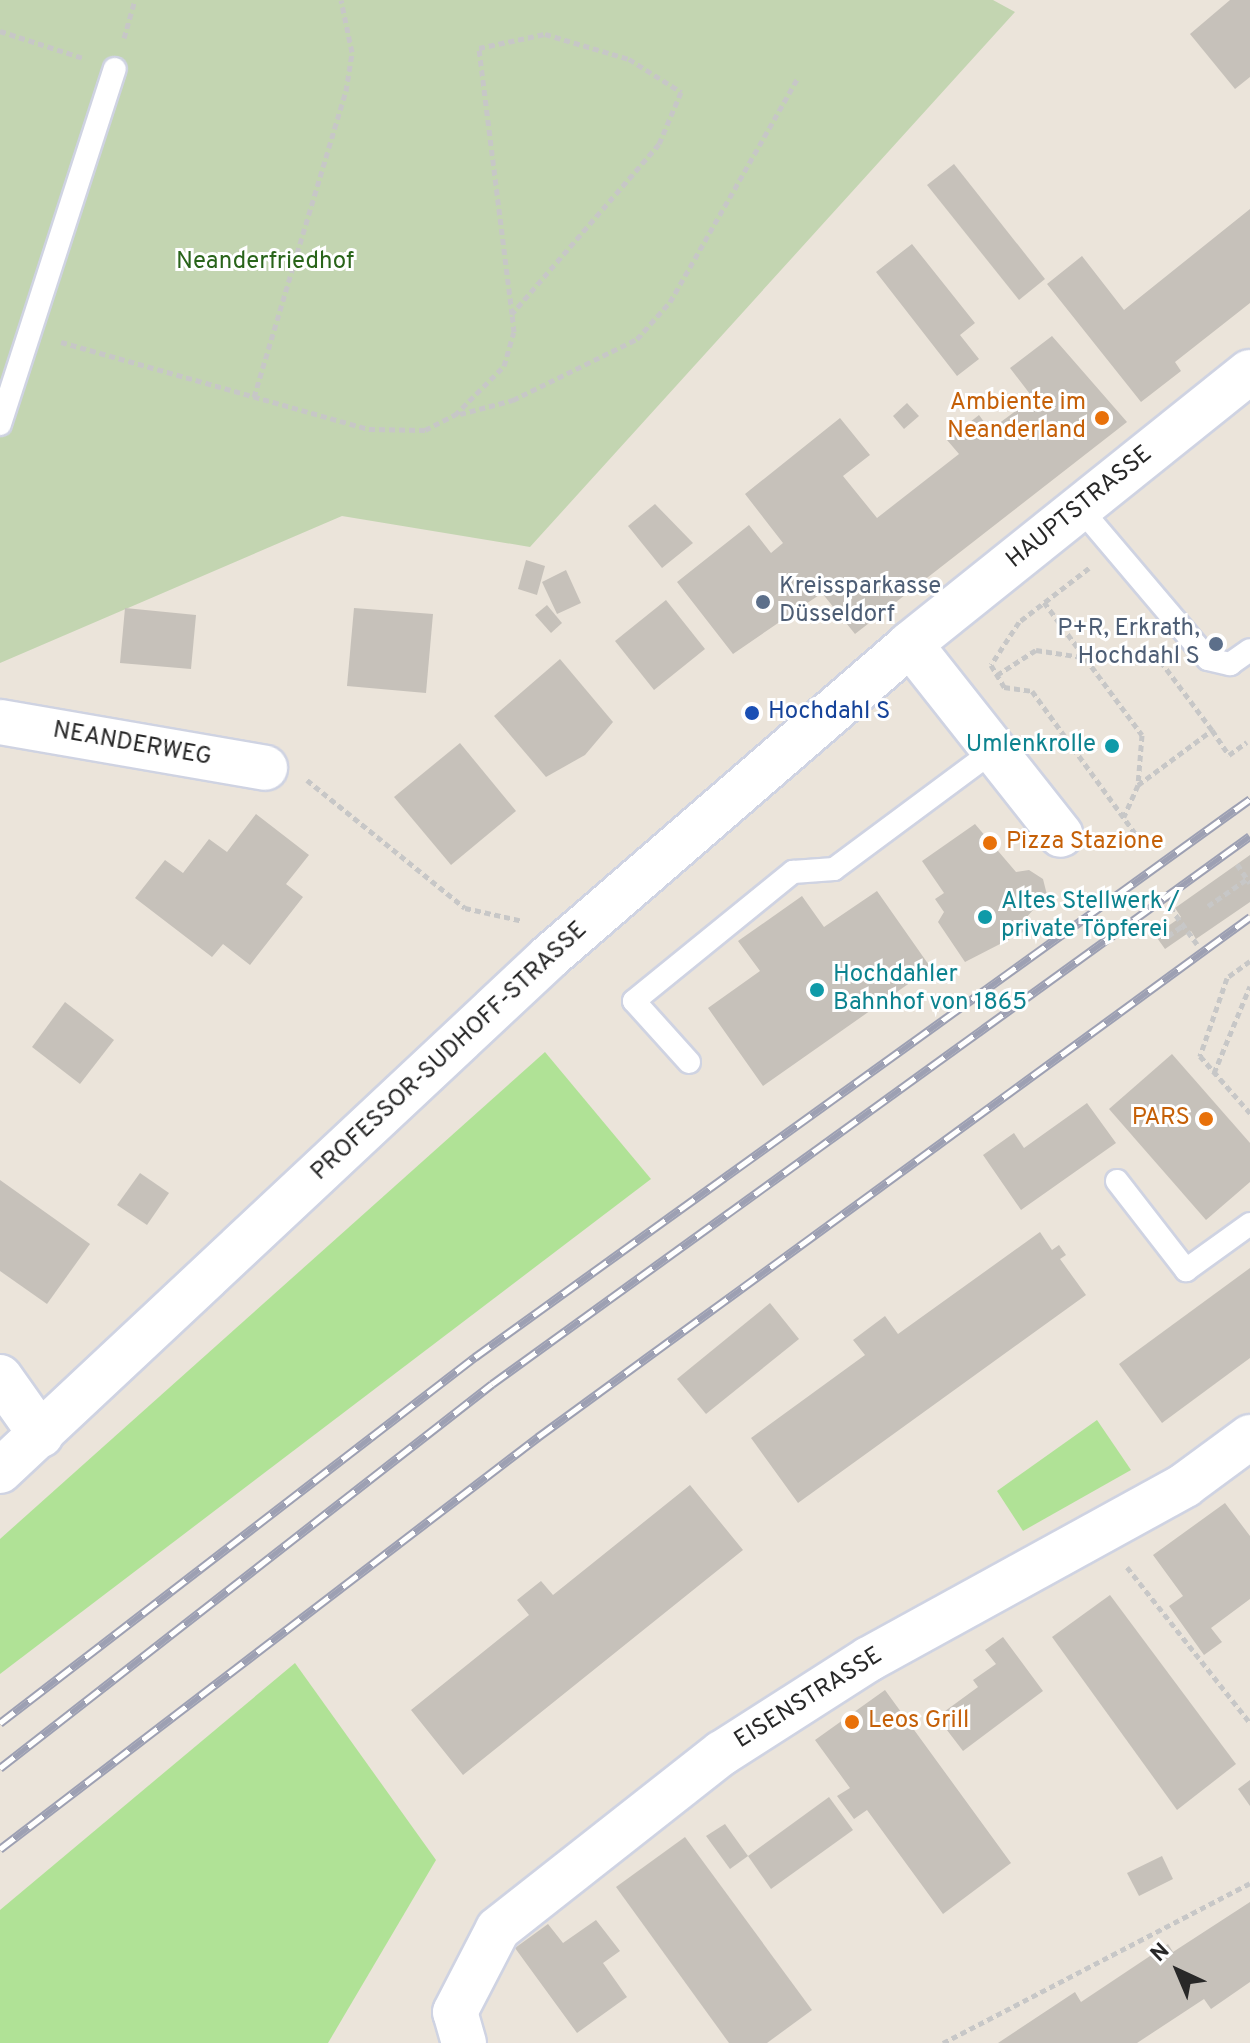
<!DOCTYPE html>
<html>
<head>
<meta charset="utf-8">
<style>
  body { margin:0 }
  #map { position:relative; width:1250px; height:2043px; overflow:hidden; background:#ebe4da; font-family:Overpass,sans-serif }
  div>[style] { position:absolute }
  .green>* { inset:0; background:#b0e296 }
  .cemetery>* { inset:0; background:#c3d5b1 }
  .building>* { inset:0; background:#c6c1ba }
  .path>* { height:5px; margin-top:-2.5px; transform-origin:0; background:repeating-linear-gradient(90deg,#c7c7c7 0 6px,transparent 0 10px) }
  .roads { filter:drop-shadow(2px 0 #cfd3e2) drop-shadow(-2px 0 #cfd3e2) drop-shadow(0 2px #cfd3e2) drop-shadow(0 -2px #cfd3e2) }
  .service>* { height:22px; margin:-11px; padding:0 11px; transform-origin:11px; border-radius:11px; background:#fff }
  .minor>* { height:44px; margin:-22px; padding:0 22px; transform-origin:22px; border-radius:22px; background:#fff }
  .tertiary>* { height:44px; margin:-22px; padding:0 22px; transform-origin:22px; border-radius:22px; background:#fff }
  .rail>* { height:9px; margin-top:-4.5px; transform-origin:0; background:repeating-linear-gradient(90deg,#fff 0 18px,#9da0b3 0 36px); box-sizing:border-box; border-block:2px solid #9da0b3 }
  .dots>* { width:22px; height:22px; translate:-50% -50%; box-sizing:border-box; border:4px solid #fff; border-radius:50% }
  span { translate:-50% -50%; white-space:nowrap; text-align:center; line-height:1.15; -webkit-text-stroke:6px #fff; paint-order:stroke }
  .park-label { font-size:24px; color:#29641a }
  .food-label { font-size:24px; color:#c56008 }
  .right { translate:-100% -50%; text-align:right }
  .left { translate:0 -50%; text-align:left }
  .street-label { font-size:24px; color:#282828 }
  .service-label { font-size:24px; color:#4e5e75 }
  .transit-label { font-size:24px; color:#164399 }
  .culture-label { font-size:24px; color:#0d838f }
  .north { position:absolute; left:1138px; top:1931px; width:80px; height:80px; -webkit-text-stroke:6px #fff; paint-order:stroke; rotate:316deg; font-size:22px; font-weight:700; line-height:32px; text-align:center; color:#282828 }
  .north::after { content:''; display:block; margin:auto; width:28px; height:36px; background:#282828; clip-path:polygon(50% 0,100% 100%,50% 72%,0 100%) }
</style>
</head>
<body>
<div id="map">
  <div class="green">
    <div style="clip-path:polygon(545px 1052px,651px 1179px,0 1674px,0 1539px)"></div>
    <div style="clip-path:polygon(1097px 1420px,1131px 1470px,1023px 1531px,997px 1491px)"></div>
    <div style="clip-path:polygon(295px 1663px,436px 1860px,328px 2043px,0 2043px,0 1910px)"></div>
  </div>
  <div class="cemetery">
    <div style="clip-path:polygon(0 0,993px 0,1015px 12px,530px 547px,342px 516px,0 663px)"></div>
  </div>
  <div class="building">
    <div style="clip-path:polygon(1230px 0,1250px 0,1250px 77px,1235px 89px,1190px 34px)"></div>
    <div style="clip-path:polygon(954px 164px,1045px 279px,1019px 300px,927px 185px)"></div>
    <div style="clip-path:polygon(1250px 209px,1250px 303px,1175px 362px,1181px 371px,1141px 402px,1047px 284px,1082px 256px,1124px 310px)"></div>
    <div style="clip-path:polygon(912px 244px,975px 323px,960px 335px,979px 359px,957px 376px,876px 272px)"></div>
    <div style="clip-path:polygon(1052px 336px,1127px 422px,855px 634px,822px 593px,733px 654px,677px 582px,749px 525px,771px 553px,783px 543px,745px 494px,840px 418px,870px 455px,843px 476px,877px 518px,959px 454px,947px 440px,979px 415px,990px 430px,1033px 398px,1010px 368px)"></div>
    <div style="clip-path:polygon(907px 403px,919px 416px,904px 429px,893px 416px)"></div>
    <div style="clip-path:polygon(655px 504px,693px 543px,662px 568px,628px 526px)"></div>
    <div style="clip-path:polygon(526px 560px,545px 566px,537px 595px,518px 589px)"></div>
    <div style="clip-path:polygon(566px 570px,581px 603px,557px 614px,542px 582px)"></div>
    <div style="clip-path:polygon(666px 600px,705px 649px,654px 690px,615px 641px)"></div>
    <div style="clip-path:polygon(547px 605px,562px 623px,551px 633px,535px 615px)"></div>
    <div style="clip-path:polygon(125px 608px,196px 615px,191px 669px,120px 663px)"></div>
    <div style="clip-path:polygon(354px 608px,433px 614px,426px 693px,347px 686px)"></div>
    <div style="clip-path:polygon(560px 659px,613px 722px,585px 755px,546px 777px,494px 716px)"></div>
    <div style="clip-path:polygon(460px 743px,516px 811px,451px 865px,394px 797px)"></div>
    <div style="clip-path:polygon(256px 814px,309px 855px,286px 884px,303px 897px,250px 965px,223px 944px,212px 957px,135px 898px,165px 860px,183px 873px,209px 839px,227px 852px)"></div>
    <div style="clip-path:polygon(975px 824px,1016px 872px,1029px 870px,1043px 879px,1047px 895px,1023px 921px,1029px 929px,965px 962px,938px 922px,944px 912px,935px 899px,944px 893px,922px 861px)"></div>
    <div style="clip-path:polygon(1250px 855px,1250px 902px,1196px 939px,1191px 931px,1165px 949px,1155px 935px,1181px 917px,1175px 908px)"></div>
    <div style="clip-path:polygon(877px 891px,931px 968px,763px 1086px,708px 1008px,760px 971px,738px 941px,802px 896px,824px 927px)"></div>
    <div style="clip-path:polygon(65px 1002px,114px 1040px,80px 1084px,32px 1047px)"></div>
    <div style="clip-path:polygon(1172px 1054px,1250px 1143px,1250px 1182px,1206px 1220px,1109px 1109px)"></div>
    <div style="clip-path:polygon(1087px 1103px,1116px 1143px,1021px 1210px,983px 1155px,1014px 1133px,1024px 1148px)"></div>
    <div style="clip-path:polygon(140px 1173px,169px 1193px,147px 1225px,117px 1205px)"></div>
    <div style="clip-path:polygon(0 1180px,90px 1244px,47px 1304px,0 1271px)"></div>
    <div style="clip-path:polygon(1040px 1232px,1052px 1250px,1059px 1245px,1066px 1255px,1060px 1259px,1086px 1295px,798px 1503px,751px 1438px,865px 1355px,853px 1340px,885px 1316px,898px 1334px)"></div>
    <div style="clip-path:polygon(1250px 1268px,1250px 1358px,1162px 1423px,1119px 1364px)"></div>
    <div style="clip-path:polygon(770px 1303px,799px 1339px,706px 1414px,677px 1379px)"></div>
    <div style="clip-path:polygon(690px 1485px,743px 1550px,463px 1775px,411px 1710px,529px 1615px,517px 1600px,541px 1581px,553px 1595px)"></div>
    <div style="clip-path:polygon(1225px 1503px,1250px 1536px,1250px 1599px,1211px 1628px,1222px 1642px,1204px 1655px,1169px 1606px,1183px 1596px,1153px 1555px)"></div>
    <div style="clip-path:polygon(1110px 1595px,1236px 1764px,1177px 1810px,1052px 1637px)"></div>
    <div style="clip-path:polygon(1003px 1637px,1043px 1691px,963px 1751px,937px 1717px,978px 1687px,973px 1680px,996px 1664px,985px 1650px)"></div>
    <div style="clip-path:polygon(885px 1690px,1011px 1863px,943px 1914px,867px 1810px,854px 1819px,837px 1796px,850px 1788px,815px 1740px)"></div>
    <div style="clip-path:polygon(1250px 1780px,1250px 1806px,1238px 1789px)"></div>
    <div style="clip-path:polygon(829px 1797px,853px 1830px,771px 1889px,748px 1856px)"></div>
    <div style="clip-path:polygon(725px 1824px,748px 1856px,730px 1869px,706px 1836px)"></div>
    <div style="clip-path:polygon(685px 1837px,812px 2010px,767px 2043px,729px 2043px,616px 1887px)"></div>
    <div style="clip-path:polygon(1162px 1856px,1173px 1879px,1139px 1896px,1127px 1873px)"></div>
    <div style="clip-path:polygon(1250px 1902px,1250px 1982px,1211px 2009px,1204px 1999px,1137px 2043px,998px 2043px,1075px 1992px,1081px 2002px,1168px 1944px,1173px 1952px)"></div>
    <div style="clip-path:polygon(596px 1920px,620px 1951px,603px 1963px,627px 1997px,577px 2033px,515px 1948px,548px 1924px,563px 1943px)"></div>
  </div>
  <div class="path">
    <div style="left:0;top:31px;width:87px;rotate:18deg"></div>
    <div style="left:124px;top:38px;width:40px;rotate:-74deg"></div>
    <div style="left:61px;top:342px;width:320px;rotate:15.8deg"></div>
    <div style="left:369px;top:429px;width:56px;rotate:1deg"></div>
    <div style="left:425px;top:430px;width:34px;rotate:-27deg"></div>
    <div style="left:455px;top:415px;width:69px;rotate:-45deg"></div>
    <div style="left:504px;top:366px;width:35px;rotate:-74deg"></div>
    <div style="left:514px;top:332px;width:18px;rotate:-96deg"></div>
    <div style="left:512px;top:314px;width:268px;rotate:-97.1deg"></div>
    <div style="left:479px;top:48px;width:67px;rotate:-12deg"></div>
    <div style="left:545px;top:34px;width:88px;rotate:16.6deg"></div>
    <div style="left:629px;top:59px;width:62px;rotate:32.4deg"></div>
    <div style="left:681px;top:92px;width:56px;rotate:112.9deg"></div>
    <div style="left:659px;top:144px;width:225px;rotate:130.9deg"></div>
    <div style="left:254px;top:397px;width:320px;rotate:-73.3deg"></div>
    <div style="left:346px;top:91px;width:39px;rotate:-81deg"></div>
    <div style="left:352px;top:52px;width:53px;rotate:-101.9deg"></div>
    <div style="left:460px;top:414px;width:55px;rotate:-14.8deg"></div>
    <div style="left:513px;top:400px;width:138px;rotate:-26.2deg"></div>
    <div style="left:637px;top:339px;width:50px;rotate:-48.3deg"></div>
    <div style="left:670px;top:302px;width:257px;rotate:-60.3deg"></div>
    <div style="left:1089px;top:568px;width:88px;rotate:142.4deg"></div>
    <div style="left:1019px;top:622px;width:51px;rotate:123.1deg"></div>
    <div style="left:991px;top:665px;width:26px;rotate:59deg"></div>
    <div style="left:1004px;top:687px;width:28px;rotate:8deg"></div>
    <div style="left:1032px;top:691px;width:184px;rotate:54.1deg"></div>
    <div style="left:1044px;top:602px;width:165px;rotate:53.6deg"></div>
    <div style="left:1142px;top:735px;width:50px;rotate:94.6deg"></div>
    <div style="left:1138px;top:785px;width:35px;rotate:114deg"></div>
    <div style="left:997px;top:675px;width:46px;rotate:-32.7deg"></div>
    <div style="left:1036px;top:650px;width:47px;rotate:8.7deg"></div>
    <div style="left:1212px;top:730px;width:30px;rotate:56deg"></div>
    <div style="left:1229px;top:755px;width:22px;rotate:-36deg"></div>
    <div style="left:307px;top:780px;width:203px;rotate:39deg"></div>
    <div style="left:465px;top:908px;width:59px;rotate:12.6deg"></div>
    <div style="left:1138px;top:785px;width:92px;rotate:-36.6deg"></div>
    <div style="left:1212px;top:730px;width:84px;rotate:-126.7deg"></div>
    <div style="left:1237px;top:864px;width:23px;rotate:56deg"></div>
    <div style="left:1208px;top:906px;width:47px;rotate:-34.7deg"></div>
    <div style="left:1170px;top:907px;width:46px;rotate:53.9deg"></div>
    <div style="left:1168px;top:936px;width:19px;rotate:-35deg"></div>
    <div style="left:1250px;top:961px;width:29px;rotate:144deg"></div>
    <div style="left:1227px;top:978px;width:83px;rotate:109.1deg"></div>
    <div style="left:1200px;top:1056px;width:76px;rotate:48.7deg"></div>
    <div style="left:1214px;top:1073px;width:94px;rotate:-67.5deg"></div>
    <div style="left:1127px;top:1567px;width:199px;rotate:51.7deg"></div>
    <div style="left:943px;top:2043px;width:346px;rotate:-27.5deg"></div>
  </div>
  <div class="roads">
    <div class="service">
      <div style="left:0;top:424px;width:373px;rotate:-72.1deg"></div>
      <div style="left:1079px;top:507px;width:199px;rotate:49.7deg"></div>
      <div style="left:1208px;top:659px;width:23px;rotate:13deg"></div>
      <div style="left:1230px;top:664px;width:24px;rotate:-35deg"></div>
      <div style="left:689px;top:1062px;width:82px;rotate:-132deg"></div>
      <div style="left:634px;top:1001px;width:205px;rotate:-39.1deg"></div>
      <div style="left:793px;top:872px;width:41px;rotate:-4.2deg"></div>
      <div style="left:834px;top:869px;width:199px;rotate:-36.6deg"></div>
      <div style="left:1117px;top:1181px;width:113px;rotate:52.2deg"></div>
      <div style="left:1186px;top:1270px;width:79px;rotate:-35.7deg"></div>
    </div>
    <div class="minor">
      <div style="left:910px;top:644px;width:243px;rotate:51.7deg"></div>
      <div style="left:0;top:722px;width:269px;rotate:9.8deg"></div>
      <div style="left:0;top:1377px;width:71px;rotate:54.7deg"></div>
      <div style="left:464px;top:2043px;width:32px;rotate:-106deg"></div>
      <div style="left:455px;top:2012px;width:93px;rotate:-62.6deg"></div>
      <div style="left:498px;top:1929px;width:285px;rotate:-38.2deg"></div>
      <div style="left:722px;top:1753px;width:174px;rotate:-32.6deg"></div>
      <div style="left:869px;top:1659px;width:361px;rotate:-28.8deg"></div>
      <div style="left:1185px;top:1485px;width:81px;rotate:-36.4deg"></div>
    </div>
    <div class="tertiary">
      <div style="left:0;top:1471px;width:752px;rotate:-43.11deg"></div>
      <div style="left:549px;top:957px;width:478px;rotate:-40.9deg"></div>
      <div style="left:910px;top:644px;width:435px;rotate:-38.7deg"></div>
    </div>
  </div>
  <div class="rail">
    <div style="left:0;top:1723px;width:600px;rotate:-37.62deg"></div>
    <div style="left:475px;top:1357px;width:955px;rotate:-35.75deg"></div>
    <div style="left:0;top:1768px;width:624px;rotate:-37.97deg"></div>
    <div style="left:492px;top:1384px;width:935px;rotate:-35.87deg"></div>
    <div style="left:0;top:1849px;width:678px;rotate:-37.44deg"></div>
    <div style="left:538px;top:1437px;width:882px;rotate:-36.14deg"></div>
  </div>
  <div class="dots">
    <div style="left:1102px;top:418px;background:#e8710a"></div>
    <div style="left:763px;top:602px;background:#5c6f8a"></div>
    <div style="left:1216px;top:644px;background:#5c6f8a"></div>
    <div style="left:752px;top:713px;background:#1a4fb4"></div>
    <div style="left:1112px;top:746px;background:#0f9aa8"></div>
    <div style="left:990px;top:843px;background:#e8710a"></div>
    <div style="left:985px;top:917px;background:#0f9aa8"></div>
    <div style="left:817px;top:990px;background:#0f9aa8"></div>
    <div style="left:1206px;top:1119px;background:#e8710a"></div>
    <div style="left:852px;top:1722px;background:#e8710a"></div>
  </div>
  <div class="park-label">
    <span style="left:265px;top:263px">Neanderfriedhof</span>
  </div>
  <div class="food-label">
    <span class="right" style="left:1086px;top:418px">Ambiente im<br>Neanderland</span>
    <span class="left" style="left:1006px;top:843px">Pizza Stazione</span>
    <span class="right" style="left:1190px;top:1119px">PARS</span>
    <span class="left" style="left:868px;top:1722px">Leos Grill</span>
  </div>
  <div class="street-label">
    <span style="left:1080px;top:508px;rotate:-39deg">HAUPTSTRASSE</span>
    <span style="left:132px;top:745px;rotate:10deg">NEANDERWEG</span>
    <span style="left:450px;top:1052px;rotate:-43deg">PROFESSOR-SUDHOFF-STRASSE</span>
    <span style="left:809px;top:1699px;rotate:-32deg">EISENSTRASSE</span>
  </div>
  <div class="service-label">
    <span class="left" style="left:779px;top:602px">Kreissparkasse<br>Düsseldorf</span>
    <span class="right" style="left:1200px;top:644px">P+R, Erkrath,<br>Hochdahl S</span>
  </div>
  <div class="transit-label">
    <span class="left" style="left:768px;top:713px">Hochdahl S</span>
  </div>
  <div class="culture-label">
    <span class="right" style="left:1096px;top:746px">Umlenkrolle</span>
    <span class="left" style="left:1001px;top:917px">Altes Stellwerk /<br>private Töpferei</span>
    <span class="left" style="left:833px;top:990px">Hochdahler<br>Bahnhof von 1865</span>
  </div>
  <div class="north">N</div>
</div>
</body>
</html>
